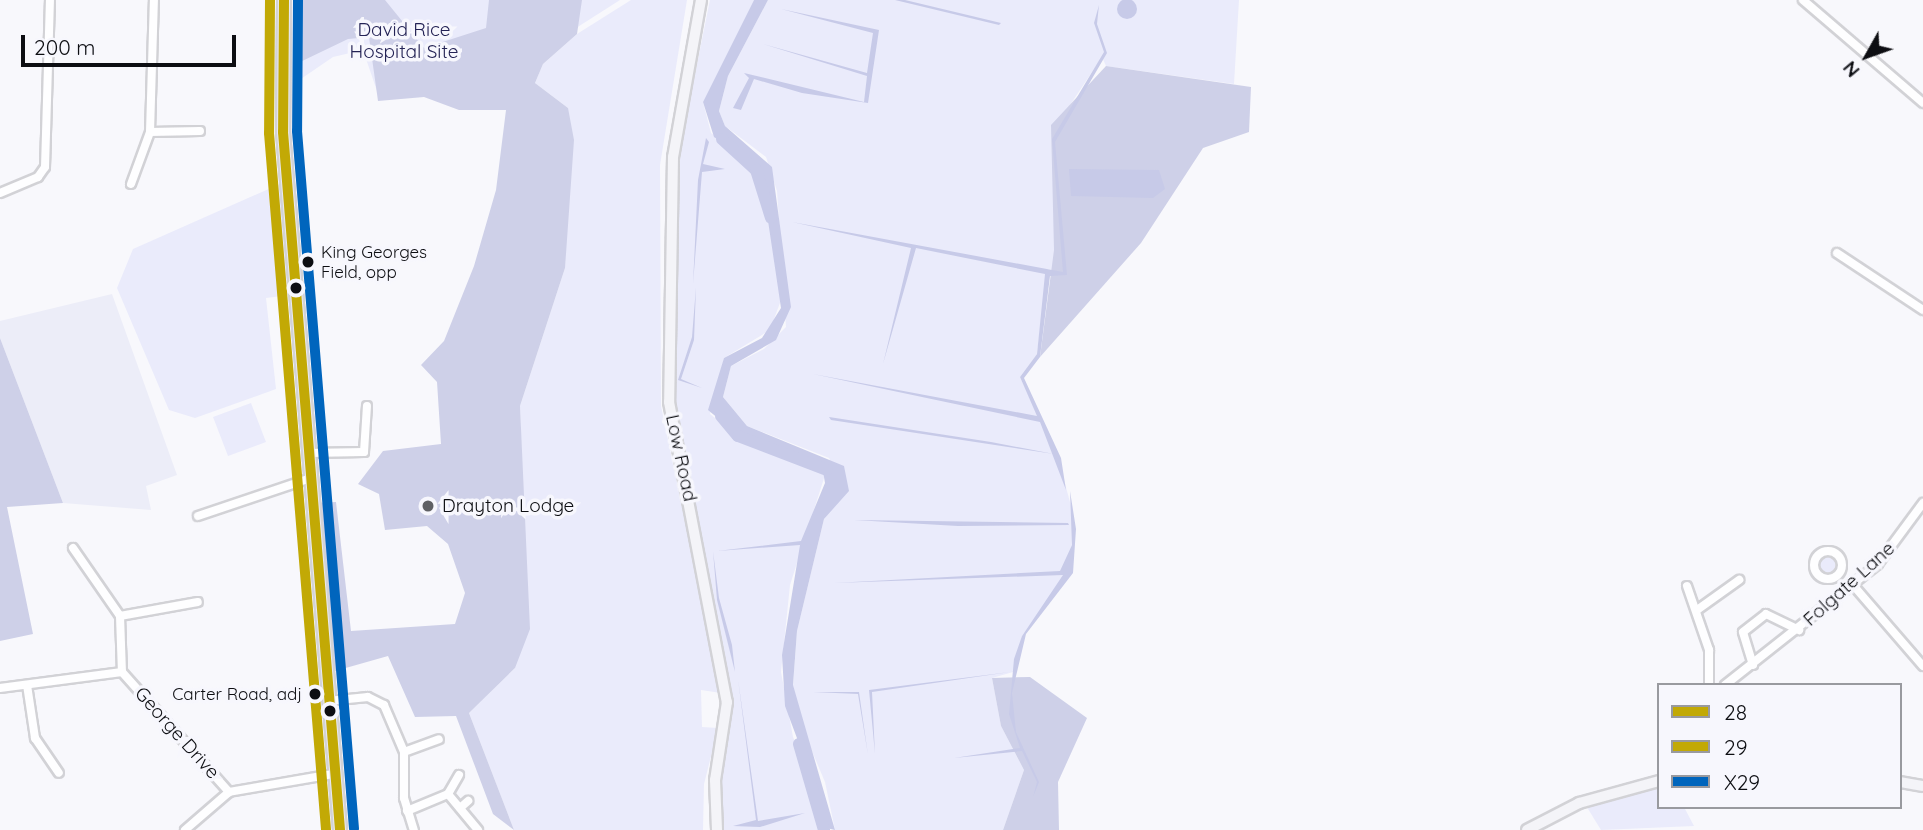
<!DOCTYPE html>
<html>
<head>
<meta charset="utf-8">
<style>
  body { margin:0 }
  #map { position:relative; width:1923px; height:830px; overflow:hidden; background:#f8f8fc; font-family:Quicksand,sans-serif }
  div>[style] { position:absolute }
  .built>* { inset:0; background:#ecedf8 }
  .green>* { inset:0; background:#eaebfb }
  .round { border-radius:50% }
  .forest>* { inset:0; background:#ced0e8 }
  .water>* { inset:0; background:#c7cae8 }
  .river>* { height:12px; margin:-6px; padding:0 6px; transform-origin:6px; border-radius:6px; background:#c7cae8 }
  .roads { filter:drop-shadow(2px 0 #d2d2d6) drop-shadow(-2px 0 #d2d2d6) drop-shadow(0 2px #d2d2d6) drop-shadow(0 -2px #d2d2d6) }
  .street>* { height:8px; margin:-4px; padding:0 4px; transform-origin:4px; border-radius:4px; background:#fefeff }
  .street>.ring { margin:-4px; padding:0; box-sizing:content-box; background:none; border:8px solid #fefeff; border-radius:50% }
  .secondary>* { height:10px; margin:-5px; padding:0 5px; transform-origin:5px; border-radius:5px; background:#f4f4f8 }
  .primary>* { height:12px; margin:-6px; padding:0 6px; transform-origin:6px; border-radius:6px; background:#eaeaf1 }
  .bus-1>* { height:10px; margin:-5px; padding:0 5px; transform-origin:5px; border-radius:5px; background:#c2a905 }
  .bus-2>* { height:10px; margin:-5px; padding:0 5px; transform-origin:5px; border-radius:5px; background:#c2a905 }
  .bus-3>* { height:10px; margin:-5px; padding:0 5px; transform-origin:5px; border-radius:5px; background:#0065bd }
  .dots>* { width:19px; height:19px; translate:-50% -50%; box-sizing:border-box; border:4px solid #f7f7fd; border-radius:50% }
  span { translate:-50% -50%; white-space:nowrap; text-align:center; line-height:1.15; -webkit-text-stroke:7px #f7f7fd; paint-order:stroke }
  .bus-label { font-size:17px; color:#0d0e12 }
  .left { translate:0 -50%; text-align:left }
  .right { translate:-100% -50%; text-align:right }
  .park-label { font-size:19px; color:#242355 }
  .street-label { font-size:19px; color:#0d0e12 }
  .poi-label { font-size:19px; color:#0d0e12 }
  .legend { position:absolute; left:1657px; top:683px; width:245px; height:126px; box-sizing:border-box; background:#f7f7fd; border:2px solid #999a9f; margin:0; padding:9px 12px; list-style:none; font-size:21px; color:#0d0e12 }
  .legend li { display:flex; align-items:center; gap:14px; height:35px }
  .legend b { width:35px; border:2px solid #999a9f }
  .north { position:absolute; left:1832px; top:21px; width:70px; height:70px; -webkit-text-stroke:5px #f7f7fd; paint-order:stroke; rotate:230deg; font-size:19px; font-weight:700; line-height:28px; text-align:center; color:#0d0e12 }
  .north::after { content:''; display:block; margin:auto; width:24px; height:32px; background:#0d0e12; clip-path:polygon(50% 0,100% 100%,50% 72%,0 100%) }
  .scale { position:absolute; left:21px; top:35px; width:215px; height:32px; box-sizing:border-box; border:4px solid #0d0e12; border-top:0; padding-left:9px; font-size:21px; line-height:24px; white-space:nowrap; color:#0d0e12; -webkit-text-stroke:5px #f7f7fd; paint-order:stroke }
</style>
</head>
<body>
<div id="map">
  <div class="built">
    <div style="clip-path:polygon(112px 294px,177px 475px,146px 486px,151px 510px,63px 503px,0 338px,0 321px)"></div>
  </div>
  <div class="green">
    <div style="clip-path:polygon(295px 0,620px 0,562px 37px,379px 97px,363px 50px,333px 57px,295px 83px)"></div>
    <div style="clip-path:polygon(631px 0,687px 0,660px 165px,661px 406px,721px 693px,701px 690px,702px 727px,718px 728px,704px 784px,703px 830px,514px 830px,469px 713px,515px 668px,524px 546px,520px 406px,565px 268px,568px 108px,535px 83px,543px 64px,577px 34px)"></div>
    <div style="clip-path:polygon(710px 0,754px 0,703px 102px,711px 133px,760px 167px,781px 300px,770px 330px,724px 358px,710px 414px,730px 430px,809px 460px,825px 475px,790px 585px,781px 672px,793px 737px,816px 789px,824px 830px,721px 830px,719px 784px,732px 713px,722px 640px,677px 431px,673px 372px,679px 152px)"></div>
    <div style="clip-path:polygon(768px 0,1239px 0,1234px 84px,1106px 66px,1102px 57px,1066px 111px,1063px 272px,1047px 269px,1037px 354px,1020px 377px,1058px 458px,1073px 513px,1072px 545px,1062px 580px,1022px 636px,1013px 672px,992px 678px,1001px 726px,1024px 770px,1003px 830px,835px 830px,825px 782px,803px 730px,793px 686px,797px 631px,824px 519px,843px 493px,829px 458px,747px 426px,723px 397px,731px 366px,764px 349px,786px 327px,777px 191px,766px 157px,725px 126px,719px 111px,728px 76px)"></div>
    <div style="clip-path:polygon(280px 184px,290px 295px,266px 298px,276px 389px,195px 418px,169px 410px,117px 288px,133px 249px)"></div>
    <div style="clip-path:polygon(251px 403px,266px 442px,228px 456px,213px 417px)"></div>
    <div class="round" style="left:1817px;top:554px;width:22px;height:22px"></div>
    <div style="clip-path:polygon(1659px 786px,1659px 807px,1684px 807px,1694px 826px,1601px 830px,1585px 804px)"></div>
  </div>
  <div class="forest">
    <div style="clip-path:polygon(300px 0,385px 0,424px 48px,486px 28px,489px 0,582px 0,577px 34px,543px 64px,535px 83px,568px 108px,574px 140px,565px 268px,520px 406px,530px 629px,515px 668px,469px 713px,514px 830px,493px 814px,456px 716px,415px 717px,388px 656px,328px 673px,316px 503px,336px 502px,351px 631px,455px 624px,465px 593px,448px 544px,427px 526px,385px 530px,379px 494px,358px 484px,383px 451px,441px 444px,437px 382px,421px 365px,444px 341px,474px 266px,496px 190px,506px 110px,459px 110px,424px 97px,378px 101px,369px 37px,348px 39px,298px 63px)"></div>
    <div style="clip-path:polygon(1106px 66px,1251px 87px,1249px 132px,1203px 148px,1141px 243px,1040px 357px,1054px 250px,1051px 125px)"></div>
    <div style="clip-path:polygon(0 338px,63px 503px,7px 507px,33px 634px,0 641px)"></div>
    <div style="clip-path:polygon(1030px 677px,1087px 718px,1058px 782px,1059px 830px,1003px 830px,1024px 770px,1001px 726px,992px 678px)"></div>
  </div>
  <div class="water">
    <div class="round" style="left:1117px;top:-1px;width:20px;height:20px"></div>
    <div style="clip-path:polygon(754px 0,768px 0,728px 76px,719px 111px,725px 126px,772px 167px,791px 307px,776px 340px,731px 366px,723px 397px,747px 426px,844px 466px,849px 491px,824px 519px,797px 631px,793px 685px,835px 830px,822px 827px,816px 789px,785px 706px,782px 655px,800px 545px,717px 551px,801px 541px,825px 483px,823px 471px,809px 460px,742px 438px,708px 410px,724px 358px,762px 338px,781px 308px,760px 167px,714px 137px,703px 102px)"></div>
    <div style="clip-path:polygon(895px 0,905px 0,1001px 23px,999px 25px)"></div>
    <div style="clip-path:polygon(1099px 5px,1097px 24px,1107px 53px,1055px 142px,1067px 275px,1050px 276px,1040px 357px,1024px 378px,1061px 458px,1066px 490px,1040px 422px,813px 374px,1037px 416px,1020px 377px,1037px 354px,1045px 274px,916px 248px,883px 364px,911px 248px,792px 222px,1063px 272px,1052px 139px,1104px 52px,1094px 23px)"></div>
    <div style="clip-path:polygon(781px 9px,879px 30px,868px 103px,802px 93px,754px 79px,741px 110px,733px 108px,749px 78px,744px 73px,864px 102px,867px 76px,763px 44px,867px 73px,873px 33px)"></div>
    <div style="clip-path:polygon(706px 138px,709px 142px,703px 164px,725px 169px,702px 172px,693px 284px,698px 180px)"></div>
    <div style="clip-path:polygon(1069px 169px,1159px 170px,1165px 189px,1153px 198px,1071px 196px)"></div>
    <div style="clip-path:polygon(696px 287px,694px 340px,681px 379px,702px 388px,678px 380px,692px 337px)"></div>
    <div style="clip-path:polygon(829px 417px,991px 442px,1054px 454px,831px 420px)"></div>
    <div style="clip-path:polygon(1070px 491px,1076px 529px,1073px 573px,1026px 634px,1012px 693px,1016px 732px,1039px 782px,1033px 797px,1037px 782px,1022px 751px,954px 758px,1020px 748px,1009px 714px,1014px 659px,1022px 636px,1063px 575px,834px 583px,1060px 571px,1072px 545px)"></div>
    <div style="clip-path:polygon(854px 520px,1068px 523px,1069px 525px,958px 526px)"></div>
    <div style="clip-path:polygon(713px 551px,719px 598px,732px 645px,735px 672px,717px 600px)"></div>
    <div style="clip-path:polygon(1010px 672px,872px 692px,875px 754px,869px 690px)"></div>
    <div style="clip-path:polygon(738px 679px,758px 821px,805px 813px,760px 827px,733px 826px,756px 820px)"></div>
    <div style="clip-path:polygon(813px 692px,859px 692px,868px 755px,858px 694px)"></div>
  </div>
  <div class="river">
    <div style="left:722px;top:139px;width:46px;rotate:42.4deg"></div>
    <div style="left:756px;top:170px;width:50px;rotate:72.6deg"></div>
    <div style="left:721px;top:416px;width:26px;rotate:50deg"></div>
    <div style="left:738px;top:436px;width:95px;rotate:20.9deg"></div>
    <div style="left:799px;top:744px;width:90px;rotate:73.8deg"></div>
  </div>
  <div class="roads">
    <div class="street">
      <div style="left:1803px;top:0;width:158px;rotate:40.6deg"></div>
      <div style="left:150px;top:132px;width:50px;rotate:-1.1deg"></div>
      <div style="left:131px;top:184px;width:55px;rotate:-69.9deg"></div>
      <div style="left:150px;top:132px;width:132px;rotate:-88.3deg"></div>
      <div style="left:0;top:193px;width:41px;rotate:-22.8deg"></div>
      <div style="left:38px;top:177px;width:12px;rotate:-55deg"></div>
      <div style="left:45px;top:167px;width:167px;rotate:-88.3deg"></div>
      <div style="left:1837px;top:253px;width:103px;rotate:33.5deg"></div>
      <div style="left:309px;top:453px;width:55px;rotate:-1deg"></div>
      <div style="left:364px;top:452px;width:46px;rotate:-86.3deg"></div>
      <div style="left:198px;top:516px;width:119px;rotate:-18.6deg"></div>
      <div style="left:73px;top:548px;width:83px;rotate:55.3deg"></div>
      <div style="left:120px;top:616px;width:79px;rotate:-10.2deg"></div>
      <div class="ring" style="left:1814px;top:551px;width:20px;height:20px"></div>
      <div style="left:1853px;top:585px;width:107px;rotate:49.2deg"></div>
      <div style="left:1687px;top:586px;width:68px;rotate:71deg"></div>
      <div style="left:1709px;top:650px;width:35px;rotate:90deg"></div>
      <div style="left:1697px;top:610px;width:52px;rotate:-35.5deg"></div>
      <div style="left:120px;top:616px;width:56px;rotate:88deg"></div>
      <div style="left:1753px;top:665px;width:34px;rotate:-107deg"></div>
      <div style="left:1743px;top:632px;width:29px;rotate:-38deg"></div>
      <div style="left:1766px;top:614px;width:37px;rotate:26deg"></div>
      <div style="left:27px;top:685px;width:54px;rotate:81.4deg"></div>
      <div style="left:35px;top:738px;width:42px;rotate:55.6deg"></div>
      <div style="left:1725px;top:685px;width:195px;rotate:-38.3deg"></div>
      <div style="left:1878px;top:564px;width:76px;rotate:-53.6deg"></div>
      <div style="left:0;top:688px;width:123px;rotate:-7.5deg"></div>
      <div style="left:122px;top:672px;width:161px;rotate:48.3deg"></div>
      <div style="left:328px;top:701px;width:40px;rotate:-5.7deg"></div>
      <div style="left:368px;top:697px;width:18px;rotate:27deg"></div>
      <div style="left:384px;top:705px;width:51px;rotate:66.9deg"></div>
      <div style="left:404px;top:752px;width:46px;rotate:90deg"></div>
      <div style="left:404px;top:798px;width:34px;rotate:73deg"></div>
      <div style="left:404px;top:752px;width:37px;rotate:-20deg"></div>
      <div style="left:448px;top:794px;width:47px;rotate:50.2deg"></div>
      <div style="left:460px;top:808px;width:11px;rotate:-41deg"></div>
      <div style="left:407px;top:811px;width:44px;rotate:-22.5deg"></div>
      <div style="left:448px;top:794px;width:22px;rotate:-60deg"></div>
      <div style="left:185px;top:830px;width:58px;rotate:-40.8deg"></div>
      <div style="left:229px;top:792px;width:106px;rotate:-9.8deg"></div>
    </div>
    <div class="secondary">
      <div style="left:701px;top:0;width:159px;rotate:100.1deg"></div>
      <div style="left:673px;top:157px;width:245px;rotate:90.9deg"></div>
      <div style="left:669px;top:402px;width:306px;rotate:79.1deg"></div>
      <div style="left:727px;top:702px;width:79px;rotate:98.7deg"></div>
      <div style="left:715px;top:780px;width:50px;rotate:87.7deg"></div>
      <div style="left:1900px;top:782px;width:23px;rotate:10deg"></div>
      <div style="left:1527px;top:830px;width:59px;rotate:-27.4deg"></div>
      <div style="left:1579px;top:803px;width:83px;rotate:-15.4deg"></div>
    </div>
    <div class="primary">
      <div style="left:284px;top:0;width:132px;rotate:90.4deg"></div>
      <div style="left:283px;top:132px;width:700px;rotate:85.33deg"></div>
    </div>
  </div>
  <div class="bus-1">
    <div style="left:284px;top:0;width:132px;rotate:90.4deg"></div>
    <div style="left:283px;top:132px;width:700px;rotate:85.33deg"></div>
  </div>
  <div class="bus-2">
    <div style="left:270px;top:0;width:133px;rotate:90.4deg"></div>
    <div style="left:269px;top:133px;width:699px;rotate:85.32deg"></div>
  </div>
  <div class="bus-3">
    <div style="left:298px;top:0;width:131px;rotate:90.4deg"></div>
    <div style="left:297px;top:131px;width:700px;rotate:85.33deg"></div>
  </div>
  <div class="dots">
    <div style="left:308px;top:262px;background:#0d0e12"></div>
    <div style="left:296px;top:288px;background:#0d0e12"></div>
    <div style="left:428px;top:506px;background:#5f6064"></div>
    <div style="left:315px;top:694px;background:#0d0e12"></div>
    <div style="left:330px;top:711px;background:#0d0e12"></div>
  </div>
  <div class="bus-label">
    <span class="left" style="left:321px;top:262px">King Georges<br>Field, opp</span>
    <span class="right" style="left:302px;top:694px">Carter Road, adj</span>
  </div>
  <div class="park-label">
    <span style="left:404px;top:41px">David Rice<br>Hospital Site</span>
  </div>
  <div class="street-label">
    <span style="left:681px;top:458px;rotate:78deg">Low Road</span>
    <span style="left:1849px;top:584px;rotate:-42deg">Folgate Lane</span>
    <span style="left:177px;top:733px;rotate:48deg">George Drive</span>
  </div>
  <div class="poi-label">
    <span class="left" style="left:442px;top:506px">Drayton Lodge</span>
  </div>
  <ul class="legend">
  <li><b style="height:9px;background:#c2a905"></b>28</li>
  <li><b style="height:9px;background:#c2a905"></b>29</li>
  <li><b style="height:9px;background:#0065bd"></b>X29</li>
  </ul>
  <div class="north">N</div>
  <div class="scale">200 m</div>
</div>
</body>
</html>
